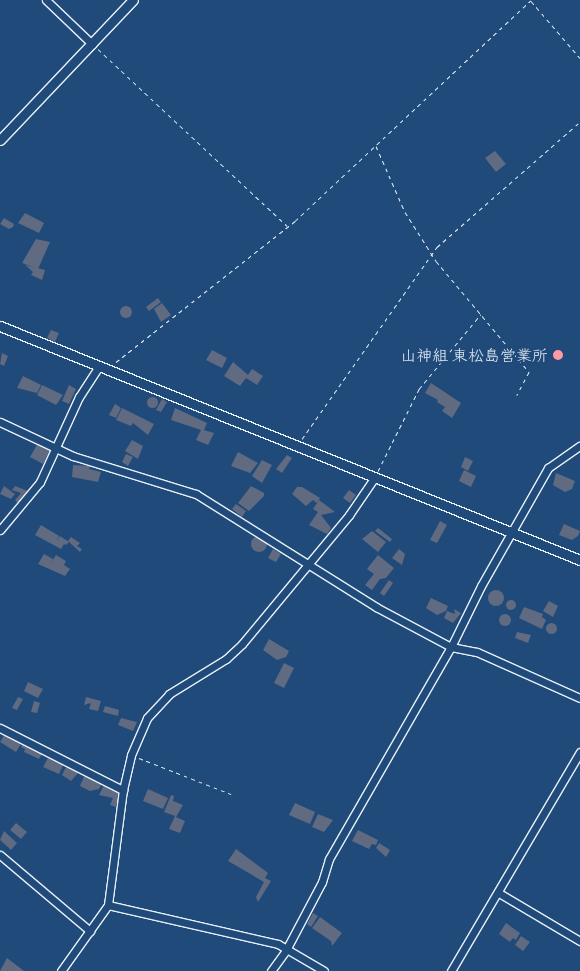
<!DOCTYPE html>
<html>
<head>
<meta charset="utf-8">
<style>
  body { margin:0 }
  #map { position:relative; width:580px; height:971px; overflow:hidden; background:#1f4a7a; font-family:"Patrick Hand","Klee One",sans-serif }
  div>[style] { position:absolute }
  .building>* { inset:0; background:#606a81 }
  .round { border-radius:50% }
  .path>* { height:1px; margin-top:-0.5px; transform-origin:0; background:repeating-linear-gradient(90deg,#e8f1f8 0 4px,transparent 0 8px) }
  .roads { filter:drop-shadow(1px 0 #e8f1f8) drop-shadow(-1px 0 #e8f1f8) drop-shadow(0 1px #e8f1f8) drop-shadow(0 -1px #e8f1f8) }
  .minor>* { height:7px; margin:-3.5px; padding:0 3.5px; transform-origin:3.5px; border-radius:3.5px; background:#1f4a7a }
  .tertiary>* { height:9px; margin:-4.5px; padding:0 4.5px; transform-origin:4.5px; border-radius:4.5px; background:#1f4a7a }
  .dots>* { width:14px; height:14px; translate:-50% -50%; box-sizing:border-box; border:2px solid #1f4a7a; border-radius:50% }
  span { translate:-50% -50%; white-space:nowrap; text-align:center; line-height:1.15; -webkit-text-stroke:4.5px #1f4a7a; paint-order:stroke }
  .poi-label { font-size:16px; color:#e8f1f8 }
  .right { translate:-100% -50%; text-align:right }
</style>
</head>
<body>
<div id="map">
  <div class="building">
    <div style="clip-path:polygon(495px 151px,506px 164px,496px 172px,485px 158px)"></div>
    <div style="clip-path:polygon(25px 213px,44px 223px,39px 233px,18px 223px)"></div>
    <div style="clip-path:polygon(4px 218px,14px 224px,13px 227px,9px 229px,0 224px)"></div>
    <div style="clip-path:polygon(36px 239px,50px 242px,38px 269px,22px 263px)"></div>
    <div style="clip-path:polygon(25px 265px,45px 270px,42px 280px,31px 275px,33px 272px)"></div>
    <div style="clip-path:polygon(158px 298px,161px 302px,149px 311px,146px 307px)"></div>
    <div style="clip-path:polygon(162px 303px,171px 315px,161px 322px,154px 309px)"></div>
    <div class="round" style="left:120px;top:306px;width:12px;height:12px"></div>
    <div style="clip-path:polygon(51px 330px,59px 333px,55px 342px,47px 338px)"></div>
    <div style="clip-path:polygon(212px 350px,227px 358px,222px 368px,206px 360px)"></div>
    <div style="clip-path:polygon(2px 353px,8px 356px,4px 366px,0 364px)"></div>
    <div style="clip-path:polygon(233px 362px,248px 375px,252px 369px,263px 376px,257px 385px,246px 378px,240px 386px,224px 376px)"></div>
    <div style="clip-path:polygon(23px 376px,41px 385px,37px 393px,17px 388px)"></div>
    <div style="clip-path:polygon(431px 383px,461px 403px,452px 418px,442px 411px,445px 407px,437px 402px,438px 400px,425px 393px)"></div>
    <div style="clip-path:polygon(42px 385px,63px 395px,56px 405px,37px 395px)"></div>
    <div style="clip-path:polygon(69px 385px,76px 389px,69px 404px,62px 401px)"></div>
    <div class="round" style="left:146.5px;top:396.5px;width:11px;height:11px"></div>
    <div style="clip-path:polygon(162px 399px,167px 402px,161px 412px,156px 410px)"></div>
    <div style="clip-path:polygon(115px 404px,121px 408px,116px 418px,109px 415px)"></div>
    <div style="clip-path:polygon(122px 408px,154px 424px,148px 435px,133px 423px,131px 426px,116px 420px)"></div>
    <div style="clip-path:polygon(175px 408px,207px 423px,204px 430px,214px 433px,208px 445px,196px 440px,201px 430px,171px 420px)"></div>
    <div style="clip-path:polygon(132px 440px,143px 446px,138px 459px,125px 451px)"></div>
    <div style="clip-path:polygon(38px 443px,50px 450px,43px 464px,30px 457px)"></div>
    <div style="clip-path:polygon(238px 452px,258px 463px,250px 473px,231px 466px)"></div>
    <div style="clip-path:polygon(126px 454px,133px 457px,128px 466px,122px 462px)"></div>
    <div style="clip-path:polygon(287px 455px,292px 458px,282px 473px,276px 469px)"></div>
    <div style="clip-path:polygon(465px 457px,473px 461px,468px 471px,461px 467px)"></div>
    <div style="clip-path:polygon(262px 460px,272px 465px,262px 483px,252px 476px)"></div>
    <div style="clip-path:polygon(73px 465px,90px 466px,89px 469px,101px 472px,98px 482px,72px 477px)"></div>
    <div style="clip-path:polygon(464px 470px,476px 476px,471px 487px,459px 481px)"></div>
    <div style="clip-path:polygon(556px 473px,575px 481px,572px 489px,565px 492px,553px 485px)"></div>
    <div style="clip-path:polygon(4px 486px,15px 494px,11px 499px,0 494px)"></div>
    <div style="clip-path:polygon(15px 486px,28px 491px,18px 503px,15px 500px,21px 493px,12px 490px)"></div>
    <div style="clip-path:polygon(251px 486px,264px 493px,264px 496px,249px 511px,238px 503px)"></div>
    <div style="clip-path:polygon(297px 487px,302px 487px,320px 498px,317px 503px,313px 500px,306px 506px,292px 494px)"></div>
    <div style="clip-path:polygon(349px 490px,356px 495px,350px 503px,343px 498px)"></div>
    <div style="clip-path:polygon(319px 500px,335px 512px,321px 515px,331px 528px,327px 534px,309px 525px,318px 512px,313px 509px)"></div>
    <div style="clip-path:polygon(236px 504px,246px 511px,242px 517px,232px 509px)"></div>
    <div style="clip-path:polygon(440px 521px,447px 525px,437px 543px,430px 540px)"></div>
    <div style="clip-path:polygon(564px 524px,580px 531px,578px 536px,572px 540px,559px 535px)"></div>
    <div style="clip-path:polygon(41px 525px,59px 536px,57px 540px,60px 536px,69px 542px,66px 545px,64px 544px,61px 549px,35px 535px)"></div>
    <div style="clip-path:polygon(378px 528px,392px 539px,390px 542px,375px 531px)"></div>
    <div style="clip-path:polygon(372px 531px,386px 542px,378px 552px,362px 539px)"></div>
    <div class="round" style="left:251px;top:536px;width:16px;height:16px"></div>
    <div style="clip-path:polygon(71px 537px,80px 543px,77px 546px,82px 549px,80px 552px,68px 541px)"></div>
    <div style="clip-path:polygon(273px 549px,281px 554px,276px 562px,268px 558px)"></div>
    <div style="clip-path:polygon(399px 549px,405px 554px,402px 565px,392px 558px)"></div>
    <div style="clip-path:polygon(44px 554px,53px 559px,49px 566px,56px 555px,66px 561px,64px 565px,70px 569px,65px 576px,38px 564px)"></div>
    <div style="clip-path:polygon(378px 555px,394px 568px,386px 578px,380px 579px,372px 590px,365px 585px,374px 574px,367px 569px)"></div>
    <div style="clip-path:polygon(389px 580px,393px 583px,384px 596px,380px 593px)"></div>
    <div class="round" style="left:488px;top:590px;width:16px;height:16px"></div>
    <div style="clip-path:polygon(431px 598px,448px 606px,446px 611px,437px 615px,426px 608px)"></div>
    <div class="round" style="left:506px;top:600px;width:10px;height:10px"></div>
    <div style="clip-path:polygon(549px 601px,558px 606px,553px 617px,543px 611px)"></div>
    <div style="clip-path:polygon(524px 607px,543px 614px,542px 617px,546px 620px,542px 629px,519px 618px)"></div>
    <div style="clip-path:polygon(454px 609px,461px 613px,453px 623px,444px 618px,447px 611px,455px 614px)"></div>
    <div class="round" style="left:499px;top:614px;width:12px;height:12px"></div>
    <div class="round" style="left:545.5px;top:622.5px;width:11px;height:11px"></div>
    <div style="clip-path:polygon(517px 632px,531px 635px,528px 643px,515px 638px)"></div>
    <div style="clip-path:polygon(269px 639px,289px 651px,286px 657px,277px 660px,263px 650px)"></div>
    <div style="clip-path:polygon(284px 663px,294px 668px,284px 688px,274px 683px)"></div>
    <div style="clip-path:polygon(28px 682px,43px 689px,38px 698px,24px 691px)"></div>
    <div style="clip-path:polygon(18px 697px,23px 699px,17px 710px,12px 708px)"></div>
    <div style="clip-path:polygon(86px 697px,101px 701px,98px 711px,89px 709px,91px 703px,84px 705px)"></div>
    <div style="clip-path:polygon(34px 701px,40px 703px,37px 713px,31px 712px)"></div>
    <div style="clip-path:polygon(105px 706px,119px 710px,118px 716px,103px 712px)"></div>
    <div style="clip-path:polygon(121px 718px,137px 722px,133px 731px,118px 725px)"></div>
    <div style="clip-path:polygon(6px 732px,22px 742px,16px 752px,0 742px)"></div>
    <div style="clip-path:polygon(24px 741px,43px 752px,39px 759px,24px 752px,25px 749px,21px 747px)"></div>
    <div style="clip-path:polygon(48px 758px,63px 765px,59px 774px,43px 767px)"></div>
    <div style="clip-path:polygon(67px 765px,80px 771px,71px 781px,62px 775px)"></div>
    <div style="clip-path:polygon(85px 774px,102px 783px,99px 789px,90px 791px,80px 786px)"></div>
    <div style="clip-path:polygon(104px 785px,119px 794px,116px 807px,110px 805px,113px 798px,99px 795px)"></div>
    <div style="clip-path:polygon(148px 789px,168px 798px,163px 809px,143px 801px)"></div>
    <div style="clip-path:polygon(171px 795px,174px 796px,173px 801px,183px 805px,176px 817px,185px 821px,180px 833px,169px 829px,175px 816px,164px 812px)"></div>
    <div style="clip-path:polygon(295px 803px,315px 812px,310px 824px,289px 815px)"></div>
    <div style="clip-path:polygon(318px 814px,333px 820px,324px 832px,312px 827px)"></div>
    <div style="clip-path:polygon(16px 823px,27px 832px,21px 839px,10px 830px)"></div>
    <div style="clip-path:polygon(358px 830px,378px 840px,376px 845px,372px 844px,369px 849px,352px 841px)"></div>
    <div style="clip-path:polygon(4px 831px,17px 843px,11px 850px,0 840px)"></div>
    <div style="clip-path:polygon(379px 843px,390px 850px,386px 857px,376px 848px)"></div>
    <div style="clip-path:polygon(236px 849px,268px 873px,265px 878px,271px 881px,258px 902px,256px 897px,264px 882px,228px 861px)"></div>
    <div style="clip-path:polygon(313px 913px,318px 916px,311px 927px,307px 924px)"></div>
    <div style="clip-path:polygon(320px 917px,342px 933px,332px 946px,331px 941px,312px 928px)"></div>
    <div style="clip-path:polygon(506px 923px,520px 933px,516px 940px,513px 938px,510px 942px,499px 934px)"></div>
    <div style="clip-path:polygon(521px 936px,530px 942px,523px 951px,515px 945px)"></div>
    <div style="clip-path:polygon(7px 958px,24px 971px,0 971px)"></div>
  </div>
  <div class="path">
    <div style="left:531px;top:1px;width:75px;rotate:49.3deg"></div>
    <div style="left:98px;top:49px;width:259px;rotate:43.1deg"></div>
    <div style="left:376px;top:146px;width:72px;rotate:66.3deg"></div>
    <div style="left:405px;top:212px;width:58px;rotate:57.7deg"></div>
    <div style="left:436px;top:261px;width:145px;rotate:50deg"></div>
    <div style="left:529px;top:372px;width:26px;rotate:118deg"></div>
    <div style="left:116px;top:362px;width:228px;rotate:-38.2deg"></div>
    <div style="left:295px;top:221px;width:323px;rotate:-43.1deg"></div>
    <div style="left:302px;top:439px;width:235px;rotate:-54.9deg"></div>
    <div style="left:437px;top:247px;width:190px;rotate:-41.2deg"></div>
    <div style="left:378px;top:471px;width:92px;rotate:-63.4deg"></div>
    <div style="left:419px;top:389px;width:97px;rotate:-50.4deg"></div>
    <div style="left:139px;top:758px;width:99px;rotate:21.4deg"></div>
  </div>
  <div class="roads">
    <div class="minor">
      <div style="left:46px;top:0;width:64px;rotate:43.7deg"></div>
      <div style="left:0;top:422px;width:81px;rotate:25deg"></div>
      <div style="left:73px;top:456px;width:129px;rotate:17.2deg"></div>
      <div style="left:196px;top:494px;width:213px;rotate:32.1deg"></div>
      <div style="left:376px;top:607px;width:85px;rotate:28.1deg"></div>
      <div style="left:451px;top:647px;width:26px;rotate:11deg"></div>
      <div style="left:477px;top:652px;width:113px;rotate:24.1deg"></div>
      <div style="left:0;top:530px;width:62px;rotate:-50.2deg"></div>
      <div style="left:40px;top:482px;width:94px;rotate:-65.4deg"></div>
      <div style="left:79px;top:397px;width:37px;rotate:-57deg"></div>
      <div style="left:0;top:728px;width:138px;rotate:26.8deg"></div>
      <div style="left:0;top:855px;width:118px;rotate:40.2deg"></div>
      <div style="left:499px;top:893px;width:94px;rotate:30.7deg"></div>
      <div style="left:108px;top:905px;width:174px;rotate:12.9deg"></div>
      <div style="left:278px;top:944px;width:53px;rotate:30.4deg"></div>
      <div style="left:61px;top:971px;width:81px;rotate:-54.5deg"></div>
      <div style="left:108px;top:905px;width:116px;rotate:-82.6deg"></div>
      <div style="left:123px;top:790px;width:36px;rotate:-77deg"></div>
      <div style="left:131px;top:755px;width:40px;rotate:-66.6deg"></div>
      <div style="left:147px;top:718px;width:33px;rotate:-47deg"></div>
      <div style="left:169px;top:694px;width:67px;rotate:-31.6deg"></div>
      <div style="left:226px;top:659px;width:22px;rotate:-43deg"></div>
      <div style="left:242px;top:644px;width:168px;rotate:-50.3deg"></div>
      <div style="left:349px;top:515px;width:46px;rotate:-55.6deg"></div>
      <div style="left:271px;top:971px;width:26px;rotate:-54deg"></div>
      <div style="left:286px;top:950px;width:77px;rotate:-62.1deg"></div>
      <div style="left:322px;top:882px;width:24px;rotate:-73deg"></div>
      <div style="left:329px;top:859px;width:245px;rotate:-60.1deg"></div>
      <div style="left:451px;top:647px;width:68px;rotate:-63.8deg"></div>
      <div style="left:481px;top:586px;width:136px;rotate:-60.4deg"></div>
      <div style="left:548px;top:468px;width:39px;rotate:-35deg"></div>
      <div style="left:451px;top:971px;width:254px;rotate:-59.5deg"></div>
    </div>
    <div class="tertiary">
      <div style="left:0;top:140px;width:193px;rotate:-46.5deg"></div>
      <div style="left:0;top:326px;width:625px;rotate:21.97deg"></div>
    </div>
  </div>
  <div class="dots">
    <div style="left:558px;top:355px;background:#ff9aa2"></div>
  </div>
  <div class="poi-label">
    <span class="right" style="left:548px;top:355px">山神組 東松島営業所</span>
  </div>
</div>
</body>
</html>
